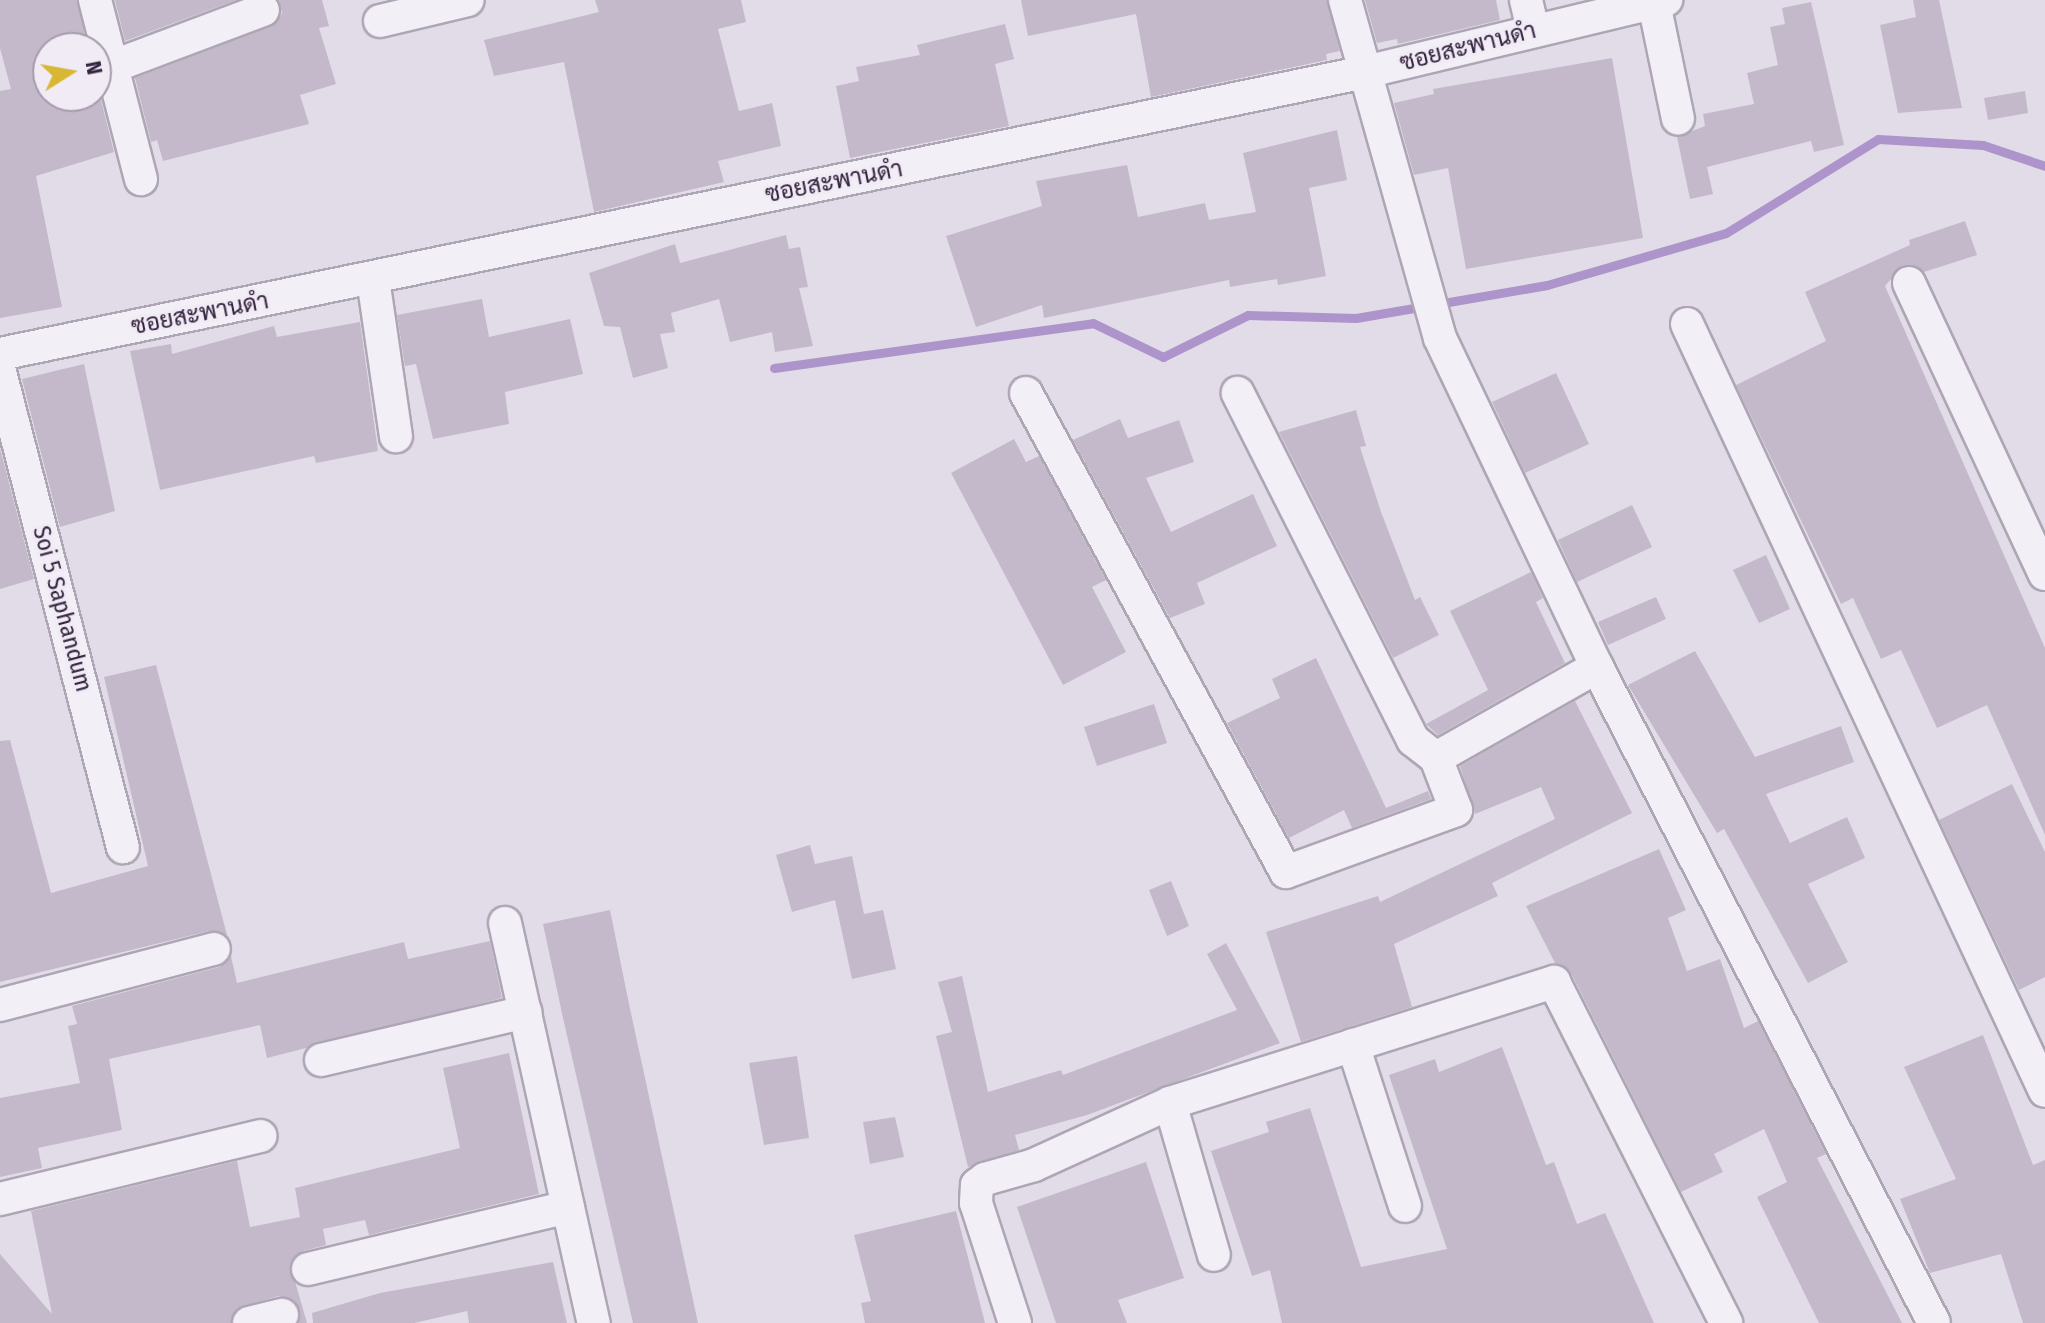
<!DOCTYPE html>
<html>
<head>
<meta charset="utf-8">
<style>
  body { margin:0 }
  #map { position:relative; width:2045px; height:1323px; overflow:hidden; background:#e2dce8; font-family:"Fira Sans Condensed",Sarabun,sans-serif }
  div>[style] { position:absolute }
  .stream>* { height:9px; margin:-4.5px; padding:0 4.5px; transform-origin:4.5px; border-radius:4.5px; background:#ad94cb }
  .building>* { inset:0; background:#c3b9cb }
  .roads { filter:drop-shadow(2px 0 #aea5b5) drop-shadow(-2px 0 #aea5b5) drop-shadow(0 2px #aea5b5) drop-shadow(0 -2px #aea5b5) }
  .minor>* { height:32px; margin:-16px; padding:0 16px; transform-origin:16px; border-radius:16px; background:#f3eff6 }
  span { translate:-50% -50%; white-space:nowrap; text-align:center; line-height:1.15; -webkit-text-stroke:6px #f1ebf5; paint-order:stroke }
  .street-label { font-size:24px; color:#34253f }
  .north { position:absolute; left:32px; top:32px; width:80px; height:80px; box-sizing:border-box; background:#f1ebf5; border:2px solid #a59cac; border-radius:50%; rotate:79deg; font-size:22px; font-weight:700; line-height:32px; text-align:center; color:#34253f }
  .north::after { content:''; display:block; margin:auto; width:28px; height:36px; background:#d8b735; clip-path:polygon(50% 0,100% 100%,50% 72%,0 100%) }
</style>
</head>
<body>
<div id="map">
  <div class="stream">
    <div style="left:774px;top:368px;width:322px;rotate:-8deg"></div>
    <div style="left:1093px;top:323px;width:78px;rotate:25.9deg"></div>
    <div style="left:1163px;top:357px;width:95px;rotate:-26.3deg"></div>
    <div style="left:1248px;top:315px;width:108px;rotate:1.6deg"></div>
    <div style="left:1356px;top:318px;width:194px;rotate:-9.8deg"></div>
    <div style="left:1547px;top:285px;width:186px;rotate:-16.2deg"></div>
    <div style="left:1726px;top:233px;width:179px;rotate:-31.7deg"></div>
    <div style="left:1878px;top:139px;width:105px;rotate:3.3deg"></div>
    <div style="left:1983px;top:145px;width:65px;rotate:18.7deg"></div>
  </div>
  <div class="building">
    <div style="clip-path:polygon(0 0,77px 0,88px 48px,48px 48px,48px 96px,96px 96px,96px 80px,114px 152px,36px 176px,62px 307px,0 318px,0 91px,11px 89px,0 48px)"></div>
    <div style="clip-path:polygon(115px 0,236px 0,125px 41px)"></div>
    <div style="clip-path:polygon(279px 0,322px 0,329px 26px,319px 28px,336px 84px,300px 95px,309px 124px,163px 161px,157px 140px,151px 142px,135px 78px,270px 27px,282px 14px)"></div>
    <div style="clip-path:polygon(595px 0,741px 0,746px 22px,718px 29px,739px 111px,772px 103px,781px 146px,718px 161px,724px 182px,594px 212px,564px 62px,494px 76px,484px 40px,599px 12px)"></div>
    <div style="clip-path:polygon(1021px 0,1327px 0,1340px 51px,1326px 54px,1327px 60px,1151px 97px,1136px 14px,1028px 36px)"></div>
    <div style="clip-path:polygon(1365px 0,1496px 0,1500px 20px,1398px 44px,1397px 39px,1377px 43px)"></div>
    <div style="clip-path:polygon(1913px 0,1939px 0,1962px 108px,1898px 113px,1880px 25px,1916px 17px)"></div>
    <div style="clip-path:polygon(1811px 2px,1844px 145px,1814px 152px,1811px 141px,1707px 167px,1713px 194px,1690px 199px,1677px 137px,1705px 126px,1703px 114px,1754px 104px,1747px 73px,1778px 65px,1770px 27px,1785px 24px,1782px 8px)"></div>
    <div style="clip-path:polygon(1005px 24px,1014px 59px,995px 64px,1009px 126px,850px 158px,836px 86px,859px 81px,856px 67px,920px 55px,917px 45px)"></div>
    <div style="clip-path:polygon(1612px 58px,1643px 238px,1466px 269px,1448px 168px,1414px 175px,1394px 103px,1434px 94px,1433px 89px)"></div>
    <div style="clip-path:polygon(2025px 91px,2028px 113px,1988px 120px,1984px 98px)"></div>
    <div style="clip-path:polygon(1337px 130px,1347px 180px,1309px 188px,1326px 276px,1278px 285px,1277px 279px,1230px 287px,1229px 280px,1044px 318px,1042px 305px,976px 327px,946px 236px,1042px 206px,1036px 181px,1127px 165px,1138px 217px,1205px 203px,1209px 220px,1256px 212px,1243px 153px)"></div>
    <div style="clip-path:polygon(1965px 221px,1977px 255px,1924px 272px,1902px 266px,1885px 286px,2045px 648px,2045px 835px,1987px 705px,1937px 728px,1901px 650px,1881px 659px,1853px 598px,1841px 604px,1736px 385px,1826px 341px,1805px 292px,1910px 245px,1909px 240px)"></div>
    <div style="clip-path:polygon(786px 235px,789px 249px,800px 247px,808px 287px,799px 288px,813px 346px,775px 352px,772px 332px,730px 342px,719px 299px,671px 313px,675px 332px,660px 334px,668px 368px,633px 378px,620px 327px,604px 326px,589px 273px,675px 244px,680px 263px)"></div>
    <div style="clip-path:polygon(482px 299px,489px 337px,570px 319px,583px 374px,505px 392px,509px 424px,433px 439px,416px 364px,405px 366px,397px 315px)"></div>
    <div style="clip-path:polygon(360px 322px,378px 451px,316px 463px,314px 456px,160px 490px,130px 351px,171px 344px,172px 354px,274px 326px,277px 337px)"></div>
    <div style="clip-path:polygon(84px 364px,115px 511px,60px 527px,22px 379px)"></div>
    <div style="clip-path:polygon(1556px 373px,1589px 444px,1525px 473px,1492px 402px)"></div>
    <div style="clip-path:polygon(1356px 410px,1366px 446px,1360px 447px,1381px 512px,1415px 600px,1420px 597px,1439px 635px,1393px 658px,1279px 432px)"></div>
    <div style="clip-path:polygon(1120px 419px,1128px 438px,1179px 420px,1194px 462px,1146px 478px,1171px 532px,1253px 494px,1277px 546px,1197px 583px,1205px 604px,1170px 618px,1073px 440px)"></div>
    <div style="clip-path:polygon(1014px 439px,1026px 462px,1039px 456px,1106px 580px,1092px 587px,1126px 652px,1063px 685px,951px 473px)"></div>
    <div style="clip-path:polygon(0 448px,34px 579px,0 589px)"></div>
    <div style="clip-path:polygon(1632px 505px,1652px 547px,1577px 582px,1558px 540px)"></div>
    <div style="clip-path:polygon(1766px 555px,1790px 609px,1759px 623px,1733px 570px)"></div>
    <div style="clip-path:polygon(1531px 572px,1543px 598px,1536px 602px,1565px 663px,1438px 735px,1426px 724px,1488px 690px,1450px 611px)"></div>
    <div style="clip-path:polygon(1656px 597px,1666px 619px,1608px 645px,1598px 622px)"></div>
    <div style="clip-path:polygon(1695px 651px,1755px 757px,1841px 726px,1854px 762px,1766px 794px,1790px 843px,1847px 817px,1865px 858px,1808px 884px,1848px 962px,1808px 983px,1724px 829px,1717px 833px,1628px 685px)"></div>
    <div style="clip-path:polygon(1316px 658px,1386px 808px,1428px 791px,1431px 799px,1352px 828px,1344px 810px,1289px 838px,1227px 723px,1280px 698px,1272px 679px)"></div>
    <div style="clip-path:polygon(156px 665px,227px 935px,209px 931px,0 982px,0 741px,10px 740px,51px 893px,148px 866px,104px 677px)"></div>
    <div style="clip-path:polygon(1575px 701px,1632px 813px,1492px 883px,1498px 896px,1394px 944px,1412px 1007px,1301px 1042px,1266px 932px,1378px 896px,1380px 902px,1555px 819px,1541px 787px,1475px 814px,1460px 766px)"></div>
    <div style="clip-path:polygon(1154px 704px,1167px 743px,1097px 766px,1084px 727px)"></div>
    <div style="clip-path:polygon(2012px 784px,2045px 852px,2045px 977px,2019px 990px,1939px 820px)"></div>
    <div style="clip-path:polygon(810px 845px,815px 864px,852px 856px,864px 914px,883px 910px,896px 969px,852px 979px,835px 900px,792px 912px,776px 855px)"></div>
    <div style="clip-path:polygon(1659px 849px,1686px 910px,1668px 918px,1687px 971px,1720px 959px,1744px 1028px,1758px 1021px,1826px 1154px,1817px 1158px,1902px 1323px,1819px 1323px,1757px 1197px,1787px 1182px,1764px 1129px,1714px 1154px,1723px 1172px,1681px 1192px,1571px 973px,1555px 963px,1526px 906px)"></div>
    <div style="clip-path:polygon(1171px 881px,1189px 926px,1167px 936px,1149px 890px)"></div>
    <div style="clip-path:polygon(610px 910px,629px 1004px,698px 1323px,633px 1323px,563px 1018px,543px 924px)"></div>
    <div style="clip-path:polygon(490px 941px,502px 998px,267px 1058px,260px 1025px,109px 1059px,122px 1130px,38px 1148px,42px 1168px,0 1177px,0 1098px,80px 1083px,68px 1026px,77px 1024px,72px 1006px,219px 967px,231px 956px,237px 983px,404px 942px,408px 959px)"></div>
    <div style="clip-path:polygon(1226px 943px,1280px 1043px,1087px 1115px,1015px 1135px,1019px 1150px,968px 1167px,936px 1036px,952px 1032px,938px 982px,962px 976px,988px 1092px,1061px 1070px,1063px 1075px,1237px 1010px,1207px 954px)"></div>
    <div style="clip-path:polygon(1983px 1035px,2033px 1165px,2045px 1160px,2045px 1323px,2023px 1323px,2001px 1254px,1930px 1273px,1900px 1199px,1956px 1179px,1904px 1067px)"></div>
    <div style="clip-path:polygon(1502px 1047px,1546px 1165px,1554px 1162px,1577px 1224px,1605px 1213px,1654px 1323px,1282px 1323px,1270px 1270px,1252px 1276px,1211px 1151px,1269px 1132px,1266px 1122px,1310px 1108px,1361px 1267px,1447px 1249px,1389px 1075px,1435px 1059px,1439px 1072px)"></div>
    <div style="clip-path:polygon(509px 1053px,539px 1194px,369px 1235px,365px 1220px,323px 1229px,326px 1245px,303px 1251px,290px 1264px,307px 1323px,299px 1323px,295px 1301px,278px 1296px,237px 1309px,231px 1323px,0 1323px,0 1254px,52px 1314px,31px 1211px,237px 1161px,250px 1227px,300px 1217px,295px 1188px,460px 1148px,443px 1068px)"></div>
    <div style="clip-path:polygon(797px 1056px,809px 1138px,764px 1145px,749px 1063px)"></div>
    <div style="clip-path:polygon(895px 1117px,904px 1157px,870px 1164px,863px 1122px)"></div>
    <div style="clip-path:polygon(1146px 1162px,1184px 1278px,1118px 1300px,1127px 1323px,1056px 1323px,1017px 1207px)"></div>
    <div style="clip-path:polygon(956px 1211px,985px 1323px,865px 1323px,861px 1303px,871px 1301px,854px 1235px)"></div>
    <div style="clip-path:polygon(553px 1262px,567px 1323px,469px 1323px,467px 1311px,414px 1323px,313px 1323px,312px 1313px,380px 1293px)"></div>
  </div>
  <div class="roads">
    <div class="minor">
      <div style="left:95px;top:0;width:185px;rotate:75.6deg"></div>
      <div style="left:1345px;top:0;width:351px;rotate:74.3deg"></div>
      <div style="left:1440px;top:338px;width:365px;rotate:64.5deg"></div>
      <div style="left:1597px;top:667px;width:737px;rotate:62.81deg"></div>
      <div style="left:1526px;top:0;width:32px;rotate:77deg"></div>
      <div style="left:1654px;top:3px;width:118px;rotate:78.3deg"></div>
      <div style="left:380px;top:21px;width:90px;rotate:-13.4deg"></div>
      <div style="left:114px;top:66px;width:159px;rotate:-20.6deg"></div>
      <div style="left:373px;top:279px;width:159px;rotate:81.7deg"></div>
      <div style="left:1909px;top:283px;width:321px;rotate:65deg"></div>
      <div style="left:1687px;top:324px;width:846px;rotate:64.98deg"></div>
      <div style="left:0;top:354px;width:1390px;rotate:-11.67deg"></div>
      <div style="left:1361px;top:73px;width:314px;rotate:-13.5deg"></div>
      <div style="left:0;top:372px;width:491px;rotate:75.5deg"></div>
      <div style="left:1026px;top:393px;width:545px;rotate:61.51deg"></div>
      <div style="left:1286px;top:872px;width:181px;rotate:-20deg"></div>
      <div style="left:1456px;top:810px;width:56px;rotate:-111deg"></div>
      <div style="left:1436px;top:758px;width:29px;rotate:-142deg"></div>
      <div style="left:1413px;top:740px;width:389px;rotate:-116.8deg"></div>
      <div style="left:1436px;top:758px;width:185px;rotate:-29.5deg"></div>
      <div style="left:505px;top:923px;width:410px;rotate:77.5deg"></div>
      <div style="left:0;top:1005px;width:221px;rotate:-14.7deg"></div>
      <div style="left:1353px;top:1045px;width:169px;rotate:72.1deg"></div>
      <div style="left:321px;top:1060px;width:210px;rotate:-13.2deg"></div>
      <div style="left:1170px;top:1103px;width:158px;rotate:73.9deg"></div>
      <div style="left:0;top:1199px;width:268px;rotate:-13.6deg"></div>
      <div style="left:308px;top:1269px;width:267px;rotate:-13.4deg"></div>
      <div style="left:249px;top:1323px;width:34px;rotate:-14deg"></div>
      <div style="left:1015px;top:1323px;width:126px;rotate:-108deg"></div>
      <div style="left:976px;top:1203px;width:18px;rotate:-87deg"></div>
      <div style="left:977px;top:1185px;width:10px;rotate:-37deg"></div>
      <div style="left:985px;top:1179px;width:51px;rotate:-15.9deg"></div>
      <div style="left:1034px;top:1165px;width:149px;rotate:-24.5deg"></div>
      <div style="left:1170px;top:1103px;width:403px;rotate:-17.5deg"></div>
      <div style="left:1554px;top:982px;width:382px;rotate:63.2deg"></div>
    </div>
  </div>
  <div class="street-label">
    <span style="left:1468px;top:47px;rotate:-14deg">ซอยสะพานดำ</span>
    <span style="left:834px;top:182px;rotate:-11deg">ซอยสะพานดำ</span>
    <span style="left:200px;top:314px;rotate:-11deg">ซอยสะพานดำ</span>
    <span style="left:62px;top:609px;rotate:75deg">Soi 5 Saphandum</span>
  </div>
  <div class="north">N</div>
</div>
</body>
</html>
